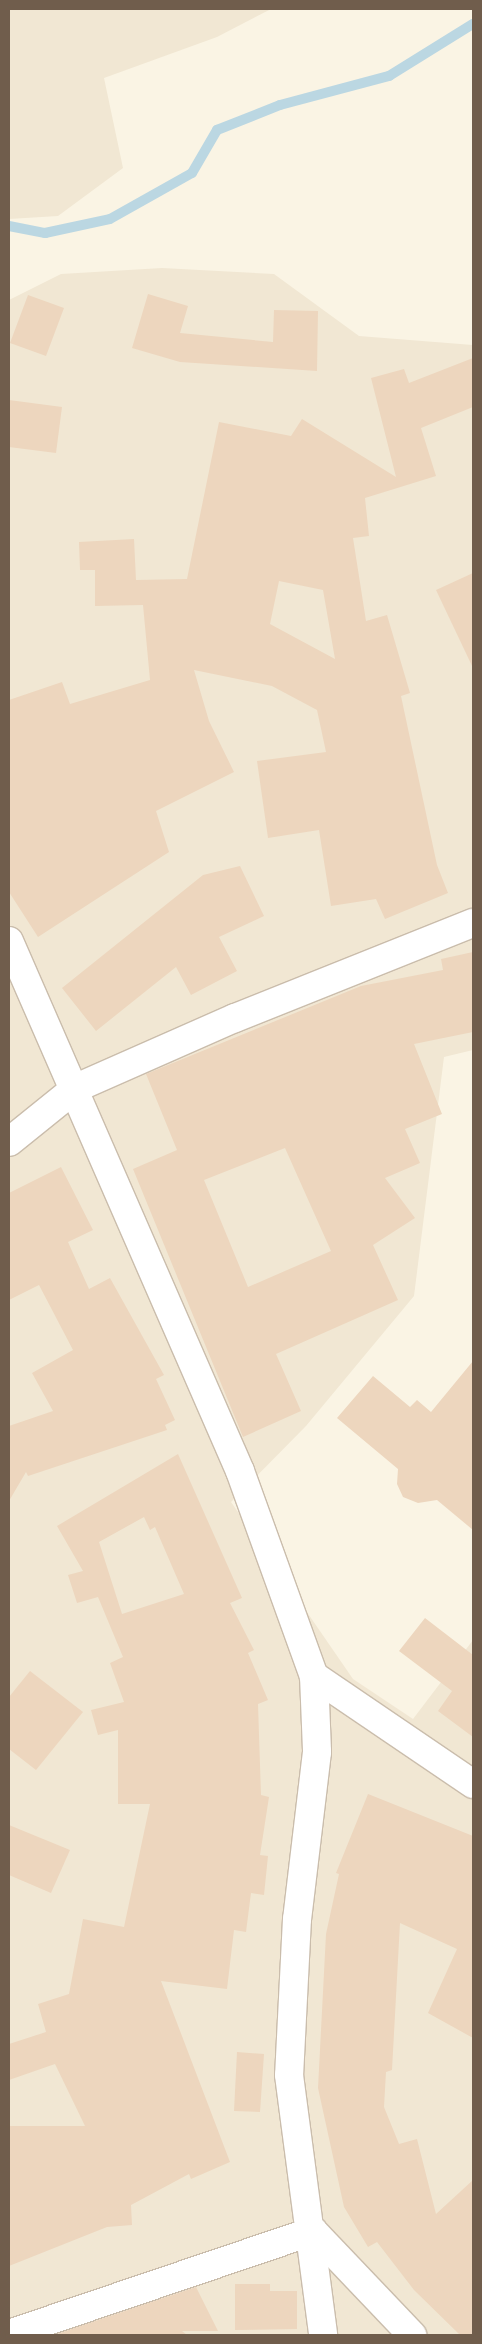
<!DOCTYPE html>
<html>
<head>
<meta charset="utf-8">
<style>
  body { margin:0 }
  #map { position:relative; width:482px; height:2344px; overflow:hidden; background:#faf4e4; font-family:Barlow,sans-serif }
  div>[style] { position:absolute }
  .residential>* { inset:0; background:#f1e7d3 }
  .stream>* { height:10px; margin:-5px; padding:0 5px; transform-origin:5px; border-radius:5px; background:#bbd7e2 }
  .building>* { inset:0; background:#edd6be }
  .roads { filter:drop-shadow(1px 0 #cabdac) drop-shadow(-1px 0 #cabdac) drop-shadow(0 1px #cabdac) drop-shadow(0 -1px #cabdac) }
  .street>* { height:28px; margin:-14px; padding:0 14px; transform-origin:14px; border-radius:14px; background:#fff }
  .secondary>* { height:28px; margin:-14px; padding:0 14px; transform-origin:14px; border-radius:14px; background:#fff }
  span { translate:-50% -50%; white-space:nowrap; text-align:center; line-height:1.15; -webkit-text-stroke:4px #fdf8ea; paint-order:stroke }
  .frame { position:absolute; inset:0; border:10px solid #705d4c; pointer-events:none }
</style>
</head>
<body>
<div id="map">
  <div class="residential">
    <div style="clip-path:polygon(9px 9px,271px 9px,217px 37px,104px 78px,123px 168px,58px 216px,9px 219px)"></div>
    <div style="clip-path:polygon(162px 268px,274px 274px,359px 336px,473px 345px,473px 1050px,444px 1057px,414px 1296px,306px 1426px,231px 1502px,353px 1679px,413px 1719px,473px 1640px,473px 2335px,9px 2335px,9px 300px,61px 274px)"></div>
  </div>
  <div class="stream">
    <div style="left:9px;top:226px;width:37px;rotate:11deg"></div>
    <div style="left:45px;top:233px;width:66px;rotate:-12.2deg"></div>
    <div style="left:110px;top:219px;width:94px;rotate:-29.3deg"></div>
    <div style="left:192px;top:173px;width:50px;rotate:-59.8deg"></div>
    <div style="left:217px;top:130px;width:68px;rotate:-21.6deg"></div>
    <div style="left:280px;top:105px;width:113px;rotate:-14.9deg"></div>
    <div style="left:389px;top:76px;width:99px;rotate:-31.8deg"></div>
  </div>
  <div class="building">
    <div style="clip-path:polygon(148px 294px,188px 306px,180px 333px,273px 342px,274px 310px,318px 311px,317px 371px,180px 362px,132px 348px)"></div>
    <div style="clip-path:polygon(28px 295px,64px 308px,46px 356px,10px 343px)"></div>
    <div style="clip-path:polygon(evenodd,473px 358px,473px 407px,421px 428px,436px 476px,365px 498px,369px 536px,353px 538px,366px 621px,387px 615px,410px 693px,401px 696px,437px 865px,448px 893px,385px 919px,376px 899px,331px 906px,319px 830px,268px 838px,257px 761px,326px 752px,317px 710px,272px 686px,194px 670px,209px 721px,234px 772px,156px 811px,169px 852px,38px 937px,9px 892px,9px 700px,62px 682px,70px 704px,150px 680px,143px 605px,95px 606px,95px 570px,80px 570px,79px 542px,134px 539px,136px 580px,187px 579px,219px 422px,291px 436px,302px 419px,396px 477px,371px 378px,404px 369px,409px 383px,473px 358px,279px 581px,323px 590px,335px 659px,270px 624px,279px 581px)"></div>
    <div style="clip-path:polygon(9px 400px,62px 407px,56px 453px,9px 447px)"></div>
    <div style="clip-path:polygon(473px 573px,473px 668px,436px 590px)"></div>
    <div style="clip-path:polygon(240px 866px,264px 916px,219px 937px,237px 971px,191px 995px,176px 967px,96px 1031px,62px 988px,203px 875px)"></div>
    <div style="clip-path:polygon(evenodd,473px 952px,473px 1032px,414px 1044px,442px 1114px,405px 1129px,420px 1163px,385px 1178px,415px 1218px,373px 1245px,398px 1300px,276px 1354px,301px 1411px,243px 1437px,133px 1169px,177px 1150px,146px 1074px,361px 986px,443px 970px,441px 959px,473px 952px,285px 1148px,331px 1251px,248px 1287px,204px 1180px,285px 1148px)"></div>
    <div style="clip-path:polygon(61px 1167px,93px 1230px,68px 1242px,89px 1289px,110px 1278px,164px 1375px,156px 1379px,175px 1420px,165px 1425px,167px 1430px,28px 1476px,26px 1472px,9px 1501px,9px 1426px,53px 1411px,32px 1373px,73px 1350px,39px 1285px,9px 1300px,9px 1193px)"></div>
    <div style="clip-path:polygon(473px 1361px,473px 1530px,437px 1500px,418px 1503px,403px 1497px,397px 1484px,398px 1469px,337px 1418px,373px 1376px,410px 1407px,417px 1400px,431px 1412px)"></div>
    <div style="clip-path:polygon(evenodd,178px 1454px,242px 1598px,230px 1603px,254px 1650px,248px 1653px,268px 1700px,258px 1704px,261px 1795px,269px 1797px,260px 1855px,268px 1856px,264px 1895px,251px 1893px,246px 1932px,234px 1930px,227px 1989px,161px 1981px,230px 2162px,191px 2179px,189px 2174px,131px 2205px,132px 2225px,107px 2227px,9px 2266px,9px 2126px,85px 2126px,55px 2064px,9px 2080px,9px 2044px,46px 2032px,38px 2004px,69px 1994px,83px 1919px,124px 1927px,150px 1804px,118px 1804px,118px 1730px,98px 1735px,91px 1710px,124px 1702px,110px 1663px,123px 1657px,98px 1597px,77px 1603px,68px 1575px,83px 1571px,57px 1526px,178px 1454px,144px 1517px,150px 1530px,155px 1527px,184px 1594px,122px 1614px,99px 1542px,144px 1517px)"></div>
    <div style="clip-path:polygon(425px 1618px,473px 1655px,473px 1737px,438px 1711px,452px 1691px,399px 1651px)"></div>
    <div style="clip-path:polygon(30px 1671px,83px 1712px,36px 1770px,9px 1749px,9px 1697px)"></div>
    <div style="clip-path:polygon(368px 1794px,473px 1836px,473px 2038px,428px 2013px,457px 1949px,400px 1923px,392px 2070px,386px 2072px,384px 2107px,399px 2144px,417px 2139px,436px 2214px,473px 2180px,473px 2335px,460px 2335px,414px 2290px,377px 2242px,368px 2247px,344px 2207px,318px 2088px,326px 1934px,339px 1874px,336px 1873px)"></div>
    <div style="clip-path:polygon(9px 1825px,70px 1850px,51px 1893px,9px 1875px)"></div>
    <div style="clip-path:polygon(237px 2052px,264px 2054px,260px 2112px,234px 2111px)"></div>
    <div style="clip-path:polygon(235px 2284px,270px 2284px,270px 2291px,297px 2291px,297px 2329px,235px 2330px)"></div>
    <div style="clip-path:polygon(196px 2287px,218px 2331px,182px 2331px,187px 2335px,54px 2335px)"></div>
  </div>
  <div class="roads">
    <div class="street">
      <div style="left:9px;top:941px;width:578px;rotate:66.45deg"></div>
      <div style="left:240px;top:1471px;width:218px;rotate:70.2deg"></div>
      <div style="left:9px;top:1142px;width:86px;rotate:-38.9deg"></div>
      <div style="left:76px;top:1088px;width:174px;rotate:-23.8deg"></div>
      <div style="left:235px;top:1018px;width:256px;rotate:-21.8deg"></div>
      <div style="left:313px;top:2231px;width:144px;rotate:46.4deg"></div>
    </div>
    <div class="secondary">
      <div style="left:314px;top:1676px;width:76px;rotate:87.7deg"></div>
      <div style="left:317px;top:1752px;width:168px;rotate:96.8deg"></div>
      <div style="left:297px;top:1919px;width:156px;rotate:92.9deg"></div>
      <div style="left:289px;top:2075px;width:262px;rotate:82.5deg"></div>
      <div style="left:314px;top:1676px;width:192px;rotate:34.2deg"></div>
      <div style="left:9px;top:2334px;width:321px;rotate:-18.7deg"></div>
    </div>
  </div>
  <div class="frame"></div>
</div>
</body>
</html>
